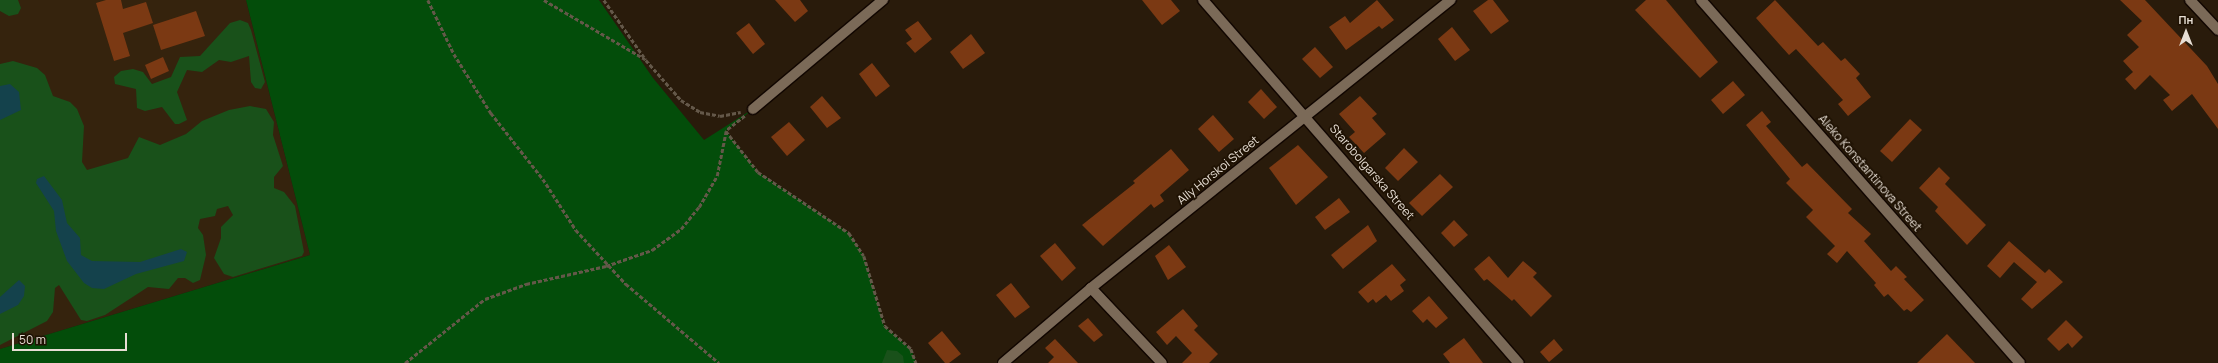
<!DOCTYPE html>
<html>
<head>
<meta charset="utf-8">
<style>
  body { margin:0 }
  #map { position:relative; width:2218px; height:363px; overflow:hidden; background:#291b0b; font-family:Manrope,sans-serif }
  div>[style] { position:absolute }
  .built>* { inset:0; background:#35230d }
  .green>* { inset:0; background:#034d0a }
  .forest>* { inset:0; background:#19511a }
  .water>* { inset:0; background:#14424c }
  .building>* { inset:0; background:#7b3913 }
  .path>* { height:2.5px; margin-top:-1.25px; transform-origin:0; background:repeating-linear-gradient(90deg,#645849 0 4px,transparent 0 6px) }
  .roads { filter:drop-shadow(1px 0 #110600) drop-shadow(-1px 0 #110600) drop-shadow(0 1px #110600) drop-shadow(0 -1px #110600) }
  .street>* { height:10px; margin:-5px; padding:0 5px; transform-origin:5px; border-radius:5px; background:#7b6a58 }
  span { translate:-50% -50%; white-space:nowrap; text-align:center; line-height:1.15; -webkit-text-stroke:3.5px #1f1203; paint-order:stroke }
  .street-label { font-size:12px; color:#e7ded4 }
  .north { position:absolute; left:2166px; top:12px; width:40px; height:40px; -webkit-text-stroke:3px #1f1203; paint-order:stroke; rotate:0deg; font-size:11px; font-weight:700; line-height:16px; text-align:center; color:#e7ded4 }
  .north::after { content:''; display:block; margin:auto; width:14px; height:18px; background:#e7ded4; clip-path:polygon(50% 0,100% 100%,50% 72%,0 100%) }
  .scale { position:absolute; left:12px; top:333px; width:115px; height:18px; box-sizing:border-box; border:2px solid #e7ded4; border-top:0; padding-left:5px; font-size:12px; line-height:14px; white-space:nowrap; color:#e7ded4; -webkit-text-stroke:3px #1f1203; paint-order:stroke }
</style>
</head>
<body>
<div id="map">
  <div class="built">
    <div style="clip-path:polygon(0 0,246px 0,310px 255px,0 349px)"></div>
  </div>
  <div class="green">
    <div style="clip-path:polygon(246px 0,599px 0,653px 78px,704px 140px,753px 109px,726px 131px,758px 172px,849px 233px,864px 256px,884px 326px,911px 349px,916px 363px,0 363px,0 349px,310px 255px)"></div>
  </div>
  <div class="forest">
    <div style="clip-path:polygon(0 0,18px 0,21px 8px,18px 14px,9px 16px,0 11px)"></div>
    <div style="clip-path:polygon(240px 20px,248px 23px,251px 30px,265px 82px,261px 89px,255px 88px,251px 82px,249px 56px,231px 62px,219px 60px,202px 72px,187px 70px,177px 92px,187px 120px,179px 124px,175px 124px,162px 107px,145px 111px,137px 108px,136px 89px,115px 84px,114px 77px,121px 71px,133px 69px,143px 72px,152px 84px,171px 77px,180px 57px,200px 56px,230px 23px)"></div>
    <div style="clip-path:polygon(13px 61px,37px 68px,45px 75px,53px 96px,70px 102px,77px 109px,84px 126px,82px 162px,87px 170px,128px 158px,139px 137px,160px 145px,186px 134px,202px 121px,229px 110px,250px 106px,266px 109px,274px 122px,273px 135px,283px 166px,274px 177px,274px 188px,284px 192px,295px 206px,304px 252px,302px 256px,233px 277px,224px 274px,214px 258px,221px 238px,221px 227px,233px 215px,228px 206px,217px 209px,215px 216px,200px 219px,198px 228px,203px 235px,206px 255px,200px 280px,193px 283px,185px 278px,178px 278px,169px 289px,148px 287px,105px 315px,87px 321px,81px 320px,59px 285px,55px 288px,53px 312px,47px 321px,0 345px,0 64px)"></div>
    <div style="clip-path:polygon(887px 350px,897px 351px,903px 356px,904px 363px,882px 363px)"></div>
  </div>
  <div class="water">
    <div style="clip-path:polygon(10px 84px,19px 92px,21px 110px,0 120px,0 86px)"></div>
    <div style="clip-path:polygon(44px 176px,62px 200px,67px 223px,80px 238px,81px 255px,92px 261px,140px 262px,181px 249px,187px 252px,184px 261px,136px 274px,104px 289px,92px 288px,84px 283px,67px 261px,56px 231px,54px 211px,36px 183px,37px 179px)"></div>
    <div style="clip-path:polygon(19px 280px,25px 286px,24px 296px,18px 305px,0 314px,0 297px)"></div>
  </div>
  <div class="building">
    <div style="clip-path:polygon(106px 0,121px 0,123px 9px,146px 2px,153px 23px,123px 33px,130px 56px,114px 61px,96px 3px)"></div>
    <div style="clip-path:polygon(775px 0,800px 0,808px 11px,795px 22px)"></div>
    <div style="clip-path:polygon(1142px 0,1171px 0,1180px 11px,1162px 25px)"></div>
    <div style="clip-path:polygon(1377px 0,1394px 20px,1382px 29px,1379px 26px,1346px 50px,1329px 27px,1345px 16px,1350px 23px)"></div>
    <div style="clip-path:polygon(1488px 0,1493px 0,1509px 21px,1491px 34px,1473px 11px)"></div>
    <div style="clip-path:polygon(1646px 0,1666px 0,1718px 62px,1700px 78px,1635px 10px)"></div>
    <div style="clip-path:polygon(1775px 0,1818px 46px,1823px 42px,1841px 61px,1845px 58px,1860px 74px,1856px 78px,1871px 97px,1848px 116px,1838px 104px,1843px 100px,1796px 49px,1789px 55px,1756px 18px)"></div>
    <div style="clip-path:polygon(2120px 0,2145px 0,2207px 66px,2218px 84px,2218px 129px,2192px 94px,2172px 111px,2163px 100px,2170px 95px,2150px 75px,2135px 90px,2125px 79px,2133px 72px,2123px 61px,2139px 47px,2127px 35px,2142px 21px)"></div>
    <div style="clip-path:polygon(196px 11px,205px 36px,161px 50px,153px 25px)"></div>
    <div style="clip-path:polygon(918px 21px,932px 39px,915px 53px,906px 43px,912px 39px,905px 30px)"></div>
    <div style="clip-path:polygon(749px 23px,765px 44px,753px 54px,736px 33px)"></div>
    <div style="clip-path:polygon(1452px 27px,1470px 50px,1455px 61px,1438px 39px)"></div>
    <div style="clip-path:polygon(971px 34px,985px 53px,963px 69px,950px 52px)"></div>
    <div style="clip-path:polygon(1315px 47px,1333px 67px,1320px 78px,1302px 59px)"></div>
    <div style="clip-path:polygon(163px 57px,169px 71px,151px 79px,145px 65px)"></div>
    <div style="clip-path:polygon(872px 63px,890px 86px,876px 97px,859px 74px)"></div>
    <div style="clip-path:polygon(1733px 81px,1745px 95px,1723px 114px,1711px 100px)"></div>
    <div style="clip-path:polygon(1261px 89px,1277px 107px,1264px 119px,1248px 102px)"></div>
    <div style="clip-path:polygon(822px 96px,841px 118px,827px 128px,810px 107px)"></div>
    <div style="clip-path:polygon(1360px 96px,1377px 114px,1372px 118px,1386px 134px,1364px 153px,1349px 137px,1355px 132px,1339px 114px)"></div>
    <div style="clip-path:polygon(1762px 111px,1771px 122px,1766px 126px,1802px 167px,1807px 163px,1852px 209px,1848px 213px,1871px 234px,1864px 241px,1891px 271px,1896px 266px,1907px 277px,1904px 279px,1924px 300px,1911px 312px,1907px 309px,1904px 311px,1888px 294px,1884px 297px,1874px 285px,1876px 283px,1847px 251px,1837px 263px,1827px 254px,1835px 246px,1806px 217px,1813px 210px,1786px 183px,1790px 179px,1746px 125px)"></div>
    <div style="clip-path:polygon(1213px 115px,1234px 139px,1219px 152px,1198px 129px)"></div>
    <div style="clip-path:polygon(1910px 119px,1922px 130px,1892px 162px,1880px 151px)"></div>
    <div style="clip-path:polygon(789px 122px,805px 140px,787px 156px,771px 137px)"></div>
    <div style="clip-path:polygon(1298px 145px,1328px 177px,1296px 205px,1269px 168px)"></div>
    <div style="clip-path:polygon(1404px 148px,1418px 162px,1398px 181px,1385px 168px)"></div>
    <div style="clip-path:polygon(1171px 149px,1189px 170px,1160px 195px,1164px 201px,1154px 208px,1151px 204px,1103px 246px,1082px 225px,1135px 183px,1133px 181px)"></div>
    <div style="clip-path:polygon(1939px 167px,1950px 178px,1945px 184px,1986px 225px,1967px 245px,1935px 211px,1938px 207px,1919px 188px)"></div>
    <div style="clip-path:polygon(1440px 174px,1453px 187px,1422px 216px,1409px 203px)"></div>
    <div style="clip-path:polygon(1339px 198px,1350px 212px,1325px 230px,1315px 217px)"></div>
    <div style="clip-path:polygon(1454px 220px,1468px 235px,1454px 247px,1441px 233px)"></div>
    <div style="clip-path:polygon(1368px 225px,1377px 241px,1343px 269px,1331px 255px)"></div>
    <div style="clip-path:polygon(2009px 241px,2045px 273px,2049px 269px,2063px 282px,2032px 309px,2021px 299px,2037px 282px,2014px 262px,2000px 278px,1987px 266px)"></div>
    <div style="clip-path:polygon(1055px 243px,1076px 268px,1062px 281px,1040px 256px)"></div>
    <div style="clip-path:polygon(1169px 245px,1186px 267px,1168px 280px,1155px 256px)"></div>
    <div style="clip-path:polygon(1489px 256px,1508px 278px,1523px 261px,1537px 273px,1533px 277px,1552px 296px,1531px 317px,1514px 299px,1512px 301px,1487px 279px,1484px 281px,1474px 269px)"></div>
    <div style="clip-path:polygon(1392px 264px,1406px 280px,1400px 285px,1404px 291px,1391px 301px,1386px 295px,1376px 303px,1373px 299px,1368px 303px,1358px 292px)"></div>
    <div style="clip-path:polygon(1011px 283px,1030px 307px,1015px 318px,996px 295px)"></div>
    <div style="clip-path:polygon(1429px 296px,1448px 318px,1436px 328px,1427px 319px,1423px 323px,1412px 311px)"></div>
    <div style="clip-path:polygon(1183px 309px,1198px 326px,1194px 330px,1218px 354px,1209px 363px,1182px 363px,1192px 353px,1176px 336px,1167px 345px,1156px 332px)"></div>
    <div style="clip-path:polygon(1088px 318px,1103px 335px,1094px 342px,1078px 326px)"></div>
    <div style="clip-path:polygon(2066px 320px,2083px 337px,2072px 348px,2068px 343px,2059px 351px,2047px 339px)"></div>
    <div style="clip-path:polygon(942px 331px,961px 354px,949px 363px,945px 363px,928px 343px)"></div>
    <div style="clip-path:polygon(1947px 334px,1975px 363px,1917px 363px)"></div>
    <div style="clip-path:polygon(1464px 338px,1483px 363px,1450px 363px,1443px 354px)"></div>
    <div style="clip-path:polygon(1055px 339px,1078px 363px,1048px 363px,1054px 357px,1045px 348px)"></div>
    <div style="clip-path:polygon(1554px 339px,1563px 350px,1549px 362px,1540px 352px)"></div>
  </div>
  <div class="path">
    <div style="left:428px;top:0;width:60px;rotate:64.3deg"></div>
    <div style="left:454px;top:54px;width:70px;rotate:57.9deg"></div>
    <div style="left:491px;top:113px;width:84px;rotate:51.8deg"></div>
    <div style="left:543px;top:179px;width:61px;rotate:57.1deg"></div>
    <div style="left:576px;top:230px;width:74px;rotate:47.2deg"></div>
    <div style="left:626px;top:284px;width:122px;rotate:40.3deg"></div>
    <div style="left:544px;top:0;width:117px;rotate:30.3deg"></div>
    <div style="left:604px;top:0;width:73px;rotate:55deg"></div>
    <div style="left:646px;top:60px;width:53px;rotate:48.8deg"></div>
    <div style="left:681px;top:100px;width:22px;rotate:32deg"></div>
    <div style="left:700px;top:112px;width:20px;rotate:11deg"></div>
    <div style="left:720px;top:116px;width:21px;rotate:-11deg"></div>
    <div style="left:745px;top:116px;width:24px;rotate:142deg"></div>
    <div style="left:726px;top:131px;width:52px;rotate:52deg"></div>
    <div style="left:758px;top:172px;width:110px;rotate:33.8deg"></div>
    <div style="left:849px;top:233px;width:27px;rotate:57deg"></div>
    <div style="left:864px;top:256px;width:73px;rotate:73.3deg"></div>
    <div style="left:885px;top:326px;width:35px;rotate:41deg"></div>
    <div style="left:911px;top:349px;width:15px;rotate:70deg"></div>
    <div style="left:405px;top:363px;width:102px;rotate:-38.7deg"></div>
    <div style="left:485px;top:299px;width:44px;rotate:-20.1deg"></div>
    <div style="left:526px;top:284px;width:82px;rotate:-12.7deg"></div>
    <div style="left:606px;top:266px;width:49px;rotate:-19.2deg"></div>
    <div style="left:652px;top:250px;width:36px;rotate:-36deg"></div>
    <div style="left:681px;top:229px;width:28px;rotate:-51deg"></div>
    <div style="left:699px;top:207px;width:36px;rotate:-60deg"></div>
    <div style="left:717px;top:176px;width:46px;rotate:-78.7deg"></div>
  </div>
  <div class="roads">
    <div class="street">
      <div style="left:1203px;top:0;width:481px;rotate:49deg"></div>
      <div style="left:1701px;top:0;width:483px;rotate:48.7deg"></div>
      <div style="left:2190px;top:0;width:41px;rotate:47deg"></div>
      <div style="left:753px;top:109px;width:170px;rotate:-40deg"></div>
      <div style="left:1091px;top:288px;width:103px;rotate:46.6deg"></div>
      <div style="left:1003px;top:363px;width:116px;rotate:-40.4deg"></div>
      <div style="left:1091px;top:288px;width:461px;rotate:-38.7deg"></div>
    </div>
  </div>
  <div class="street-label">
    <span style="left:1218px;top:170px;rotate:-39deg">Ally Horskoi Street</span>
    <span style="left:1372px;top:172px;rotate:49deg">Starobolgarska Street</span>
    <span style="left:1870px;top:173px;rotate:49deg">Aleko Konstantinova Street</span>
  </div>
  <div class="north">Пн</div>
  <div class="scale">50 m</div>
</div>
</body>
</html>
